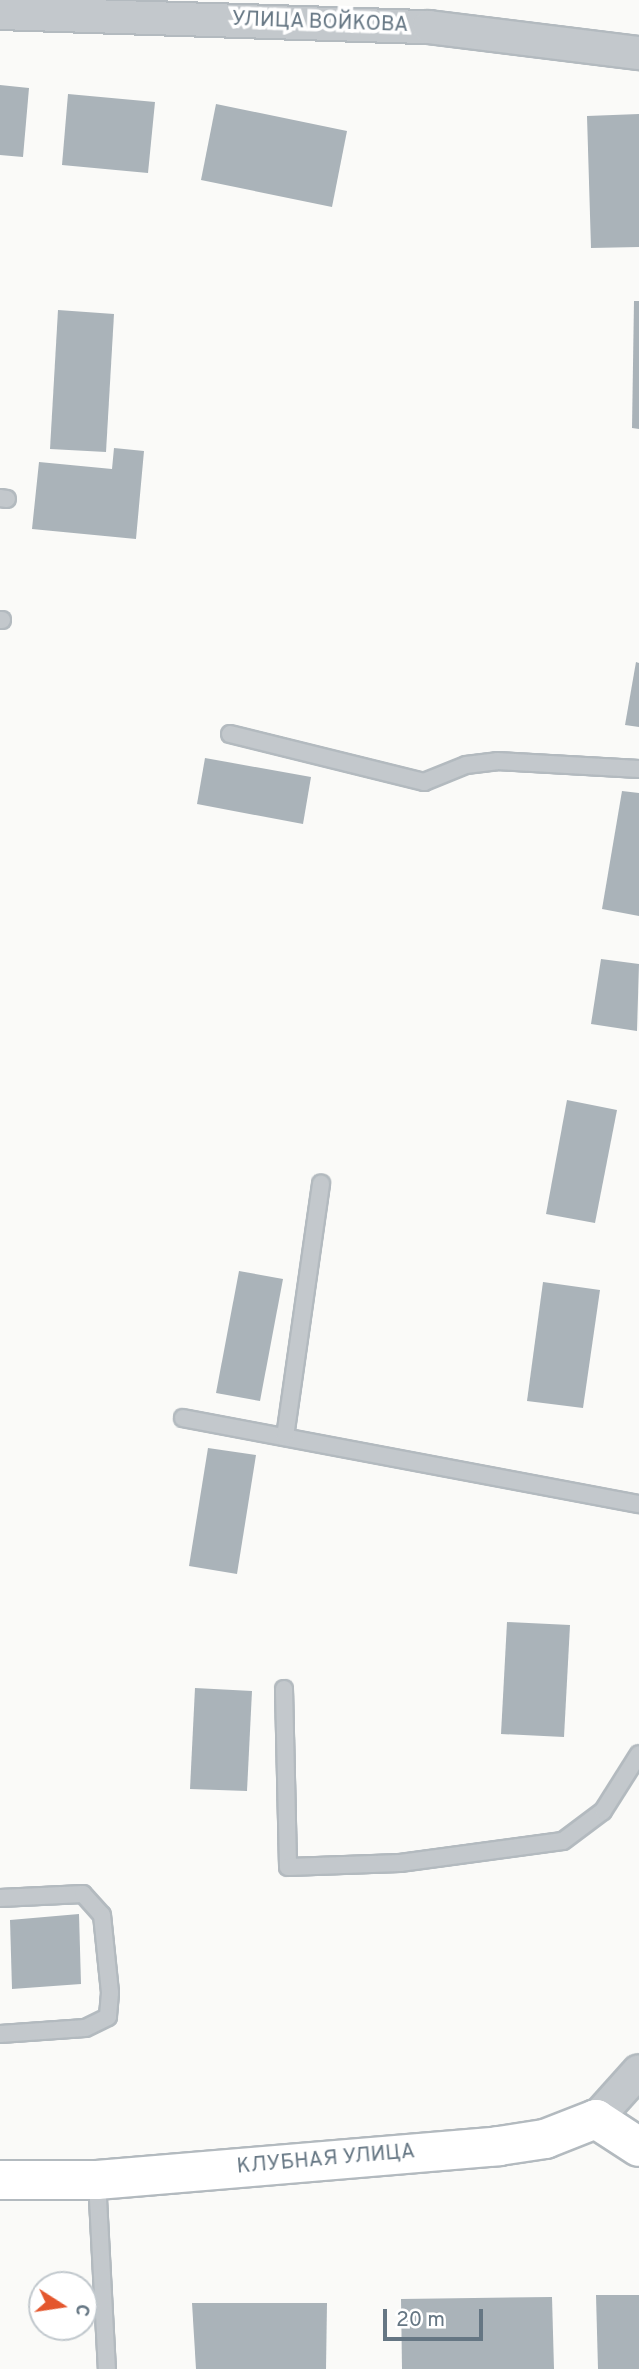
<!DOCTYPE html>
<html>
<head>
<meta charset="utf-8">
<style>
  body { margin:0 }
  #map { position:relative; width:639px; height:2369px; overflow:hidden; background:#fafaf8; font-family:Overpass,sans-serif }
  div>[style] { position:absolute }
  .building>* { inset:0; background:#aab3b9 }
  .roads { filter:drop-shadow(2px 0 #b3babf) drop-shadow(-2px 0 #b3babf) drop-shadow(0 2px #b3babf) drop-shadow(0 -2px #b3babf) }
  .lane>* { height:16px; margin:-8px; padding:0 8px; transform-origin:8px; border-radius:8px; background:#c3c8cc }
  .street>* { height:32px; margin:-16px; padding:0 16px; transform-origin:16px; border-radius:16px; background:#c3c8cc }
  .secondary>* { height:38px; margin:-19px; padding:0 19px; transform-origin:19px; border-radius:19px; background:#fff }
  span { translate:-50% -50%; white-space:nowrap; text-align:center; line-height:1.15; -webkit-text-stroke:7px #fff; paint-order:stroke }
  .street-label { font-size:21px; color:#657683 }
  .north { position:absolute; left:28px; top:2271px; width:70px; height:70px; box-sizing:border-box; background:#fff; border:2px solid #c1c8cd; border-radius:50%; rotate:102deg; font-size:19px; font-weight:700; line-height:28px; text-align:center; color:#657683 }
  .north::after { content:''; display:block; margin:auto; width:24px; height:32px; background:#e4572e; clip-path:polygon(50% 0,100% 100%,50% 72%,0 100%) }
  .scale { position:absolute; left:383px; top:2309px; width:100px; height:32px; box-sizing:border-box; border:4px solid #657683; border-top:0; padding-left:9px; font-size:21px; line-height:24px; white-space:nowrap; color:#657683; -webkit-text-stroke:5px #fff; paint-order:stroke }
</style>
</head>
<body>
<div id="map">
  <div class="building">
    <div style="clip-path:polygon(0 85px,29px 88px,23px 157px,0 155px)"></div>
    <div style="clip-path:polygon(68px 94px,155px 102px,148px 173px,62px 165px)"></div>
    <div style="clip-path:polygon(216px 104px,347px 131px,332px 207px,201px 180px)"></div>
    <div style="clip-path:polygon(639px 114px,639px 247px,591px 248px,587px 116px)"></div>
    <div style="clip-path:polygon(634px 301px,639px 301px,639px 429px,632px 428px)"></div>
    <div style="clip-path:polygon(58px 310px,114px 314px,106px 452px,50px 449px)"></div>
    <div style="clip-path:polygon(114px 448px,144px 451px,136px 539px,32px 529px,39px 462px,112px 469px)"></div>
    <div style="clip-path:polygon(636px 662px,639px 663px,639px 727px,625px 725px)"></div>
    <div style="clip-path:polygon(205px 758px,311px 777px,303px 824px,197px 804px)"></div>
    <div style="clip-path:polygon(622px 791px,639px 793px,639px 916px,602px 909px)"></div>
    <div style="clip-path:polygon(601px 959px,639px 964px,637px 1031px,591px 1024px)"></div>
    <div style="clip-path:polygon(567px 1100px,617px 1110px,595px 1223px,546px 1214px)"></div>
    <div style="clip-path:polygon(239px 1271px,283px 1279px,260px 1401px,216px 1393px)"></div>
    <div style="clip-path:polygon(543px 1282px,600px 1290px,583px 1408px,527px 1401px)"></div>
    <div style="clip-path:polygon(208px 1448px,256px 1455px,237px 1574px,189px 1566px)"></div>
    <div style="clip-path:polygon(507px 1622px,570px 1625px,564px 1737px,501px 1734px)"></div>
    <div style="clip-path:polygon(195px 1688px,252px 1691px,247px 1791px,190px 1789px)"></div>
    <div style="clip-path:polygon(79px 1914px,81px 1984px,12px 1989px,10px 1920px)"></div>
    <div style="clip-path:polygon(596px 2295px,639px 2295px,639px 2369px,598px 2369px)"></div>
    <div style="clip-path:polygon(552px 2297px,554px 2369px,402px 2369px,401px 2299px)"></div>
    <div style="clip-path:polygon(192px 2303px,327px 2303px,326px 2369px,196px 2369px)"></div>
  </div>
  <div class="roads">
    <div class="lane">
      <div style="left:0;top:498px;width:7px;rotate:8deg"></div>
      <div style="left:0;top:620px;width:2px"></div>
      <div style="left:230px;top:734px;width:200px;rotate:13.9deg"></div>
      <div style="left:424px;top:782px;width:45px;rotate:-22deg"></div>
      <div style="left:466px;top:765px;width:31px;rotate:-7deg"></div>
      <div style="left:497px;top:761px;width:142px;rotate:3.2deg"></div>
      <div style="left:183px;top:1418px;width:464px;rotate:10.7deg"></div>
      <div style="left:285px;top:1437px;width:256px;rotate:-81.9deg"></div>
      <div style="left:284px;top:1689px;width:178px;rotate:88.7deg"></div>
      <div style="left:288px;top:1867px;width:112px;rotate:-2deg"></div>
      <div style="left:400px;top:1863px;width:164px;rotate:-7.7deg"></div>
      <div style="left:563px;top:1841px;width:50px;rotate:-36.9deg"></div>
      <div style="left:603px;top:1811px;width:67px;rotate:-57.7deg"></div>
      <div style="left:0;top:1898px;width:83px;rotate:-2.8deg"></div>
      <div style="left:83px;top:1894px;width:28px;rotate:48deg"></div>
      <div style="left:102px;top:1915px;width:78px;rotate:84.1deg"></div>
      <div style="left:110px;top:1993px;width:24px;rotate:95deg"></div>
      <div style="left:108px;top:2017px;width:25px;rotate:154deg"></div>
      <div style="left:85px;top:2028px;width:85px;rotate:176deg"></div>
      <div style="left:97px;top:2180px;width:189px;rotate:87deg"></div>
    </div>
    <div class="street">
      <div style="left:0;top:13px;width:429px;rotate:1.9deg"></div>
      <div style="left:429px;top:27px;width:212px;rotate:7.1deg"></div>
      <div style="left:596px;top:2119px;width:64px;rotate:-48.1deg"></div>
    </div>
    <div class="secondary">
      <div style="left:0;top:2180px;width:97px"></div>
      <div style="left:97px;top:2180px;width:403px;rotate:-4.8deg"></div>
      <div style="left:499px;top:2146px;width:47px;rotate:-8.7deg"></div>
      <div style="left:545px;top:2139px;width:55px;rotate:-21.4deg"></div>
      <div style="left:596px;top:2119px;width:51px;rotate:33.1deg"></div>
    </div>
  </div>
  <div class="street-label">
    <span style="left:320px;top:23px;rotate:2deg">УЛИЦА ВОЙКОВА</span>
    <span style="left:326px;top:2160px;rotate:-5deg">КЛУБНАЯ УЛИЦА</span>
  </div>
  <div class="north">С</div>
  <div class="scale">20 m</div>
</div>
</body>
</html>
